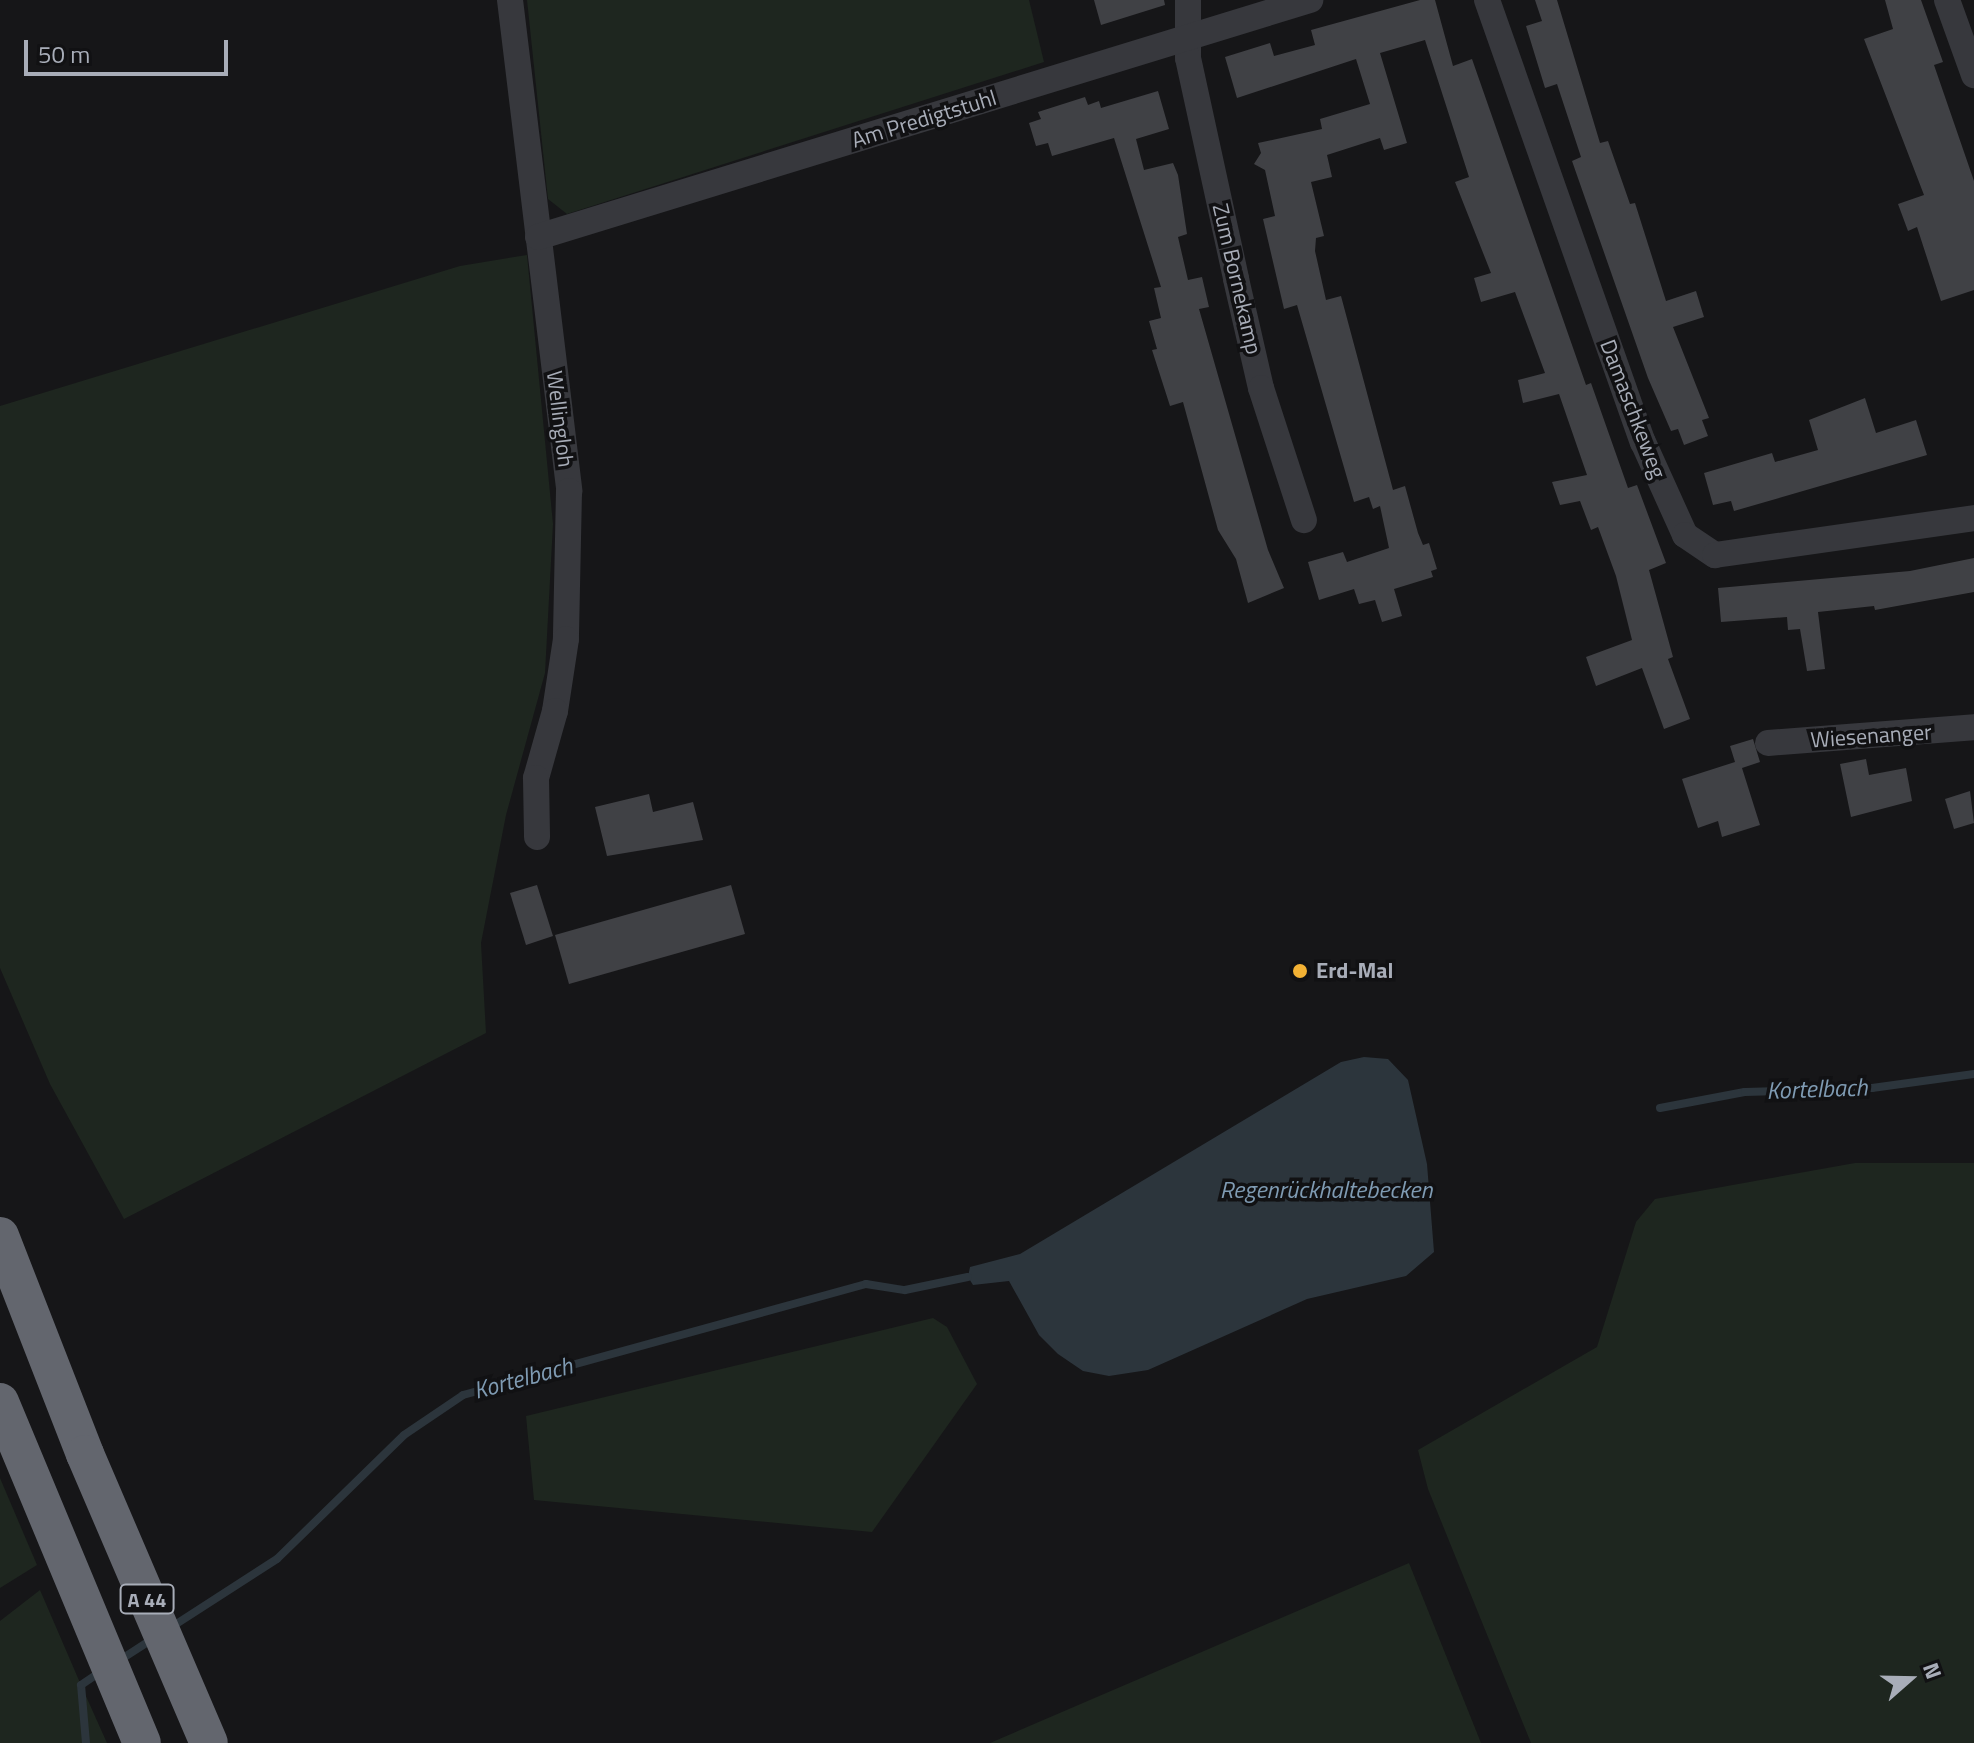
<!DOCTYPE html>
<html>
<head>
<meta charset="utf-8">
<style>
  body { margin:0 }
  #map { position:relative; width:1974px; height:1743px; overflow:hidden; background:#161618; font-family:"Titillium Web",sans-serif }
  div>[style] { position:absolute }
  .green>* { inset:0; background:#1e261f }
  .water>* { inset:0; background:#2c353c }
  .stream>* { height:8px; margin:-4px; padding:0 4px; transform-origin:4px; border-radius:4px; background:#2c353c }
  .building>* { inset:0; background:#404145 }
  .minor>* { height:26px; margin:-13px; padding:0 13px; transform-origin:13px; border-radius:13px; background:#37383d }
  .highway>* { height:38px; margin:-19px; padding:0 19px; transform-origin:19px; border-radius:19px; background:#63666e }
  .dots>* { width:22px; height:22px; translate:-50% -50%; box-sizing:border-box; border:4px solid #111113; border-radius:50% }
  span { translate:-50% -50%; white-space:nowrap; text-align:center; line-height:1.15; -webkit-text-stroke:7px #111113; paint-order:stroke }
  .shield-label span { padding:2px 6px; background:#111113; border:2px solid; border-radius:6px; -webkit-text-stroke-width:0 }
  .shield-label { font-size:20px; color:#a8adb8; font-weight:700 }
  .street-label { font-size:22px; color:#a8adb8 }
  .poi-label { font-size:22px; color:#a8adb8; font-weight:700 }
  .left { translate:0 -50%; text-align:left }
  .water-label { font-size:24px; color:#7f9bb3; font-style:italic }
  .north { position:absolute; left:1870px; top:1639px; width:80px; height:80px; -webkit-text-stroke:6px #111113; paint-order:stroke; rotate:70deg; font-size:22px; font-weight:700; line-height:32px; text-align:center; color:#a8adb8 }
  .north::after { content:''; display:block; margin:auto; width:28px; height:36px; background:#a8adb8; clip-path:polygon(50% 0,100% 100%,50% 72%,0 100%) }
  .scale { position:absolute; left:24px; top:40px; width:204px; height:36px; box-sizing:border-box; border:4px solid #a8adb8; border-top:0; padding-left:10px; font-size:24px; line-height:28px; white-space:nowrap; color:#a8adb8; -webkit-text-stroke:6px #111113; paint-order:stroke }
</style>
</head>
<body>
<div id="map">
  <div class="green">
    <div style="clip-path:polygon(527px 0,1029px 0,1044px 62px,567px 214px,548px 199px)"></div>
    <div style="clip-path:polygon(527px 255px,553px 524px,545px 673px,506px 815px,481px 943px,486px 1033px,124px 1219px,50px 1084px,0 968px,0 406px,460px 266px)"></div>
    <div style="clip-path:polygon(1855px 1163px,1974px 1163px,1974px 1743px,1531px 1743px,1428px 1489px,1418px 1450px,1597px 1347px,1636px 1222px,1655px 1199px)"></div>
    <div style="clip-path:polygon(933px 1318px,947px 1327px,977px 1384px,872px 1532px,534px 1500px,526px 1416px)"></div>
    <div style="clip-path:polygon(0 1478px,37px 1565px,0 1588px)"></div>
    <div style="clip-path:polygon(1409px 1563px,1481px 1743px,990px 1743px)"></div>
    <div style="clip-path:polygon(40px 1590px,81px 1685px,107px 1743px,0 1743px,0 1621px)"></div>
  </div>
  <div class="water">
    <div style="clip-path:polygon(1364px 1057px,1388px 1059px,1408px 1080px,1427px 1164px,1434px 1252px,1406px 1276px,1307px 1299px,1148px 1370px,1109px 1376px,1083px 1371px,1058px 1354px,1039px 1335px,1009px 1281px,973px 1285px,968px 1277px,970px 1267px,1020px 1254px,1341px 1062px)"></div>
  </div>
  <div class="stream">
    <div style="left:1660px;top:1108px;width:86px;rotate:-10.7deg"></div>
    <div style="left:1745px;top:1092px;width:127px;rotate:-1.8deg"></div>
    <div style="left:1872px;top:1088px;width:103px;rotate:-7.8deg"></div>
    <div style="left:170px;top:1628px;width:127px;rotate:-32.8deg"></div>
    <div style="left:277px;top:1559px;width:177px;rotate:-44.3deg"></div>
    <div style="left:404px;top:1435px;width:71px;rotate:-34.1deg"></div>
    <div style="left:463px;top:1395px;width:418px;rotate:-15.4deg"></div>
    <div style="left:866px;top:1284px;width:39px;rotate:9deg"></div>
    <div style="left:905px;top:1290px;width:64px;rotate:-11.7deg"></div>
    <div style="left:120px;top:1660px;width:38px;rotate:-33deg"></div>
    <div style="left:86px;top:1743px;width:58px;rotate:-94.9deg"></div>
    <div style="left:81px;top:1685px;width:25px;rotate:-34deg"></div>
  </div>
  <div class="building">
    <div style="clip-path:polygon(1094px 0,1164px 0,1165px 5px,1101px 25px)"></div>
    <div style="clip-path:polygon(1420px 0,1435px 0,1453px 66px,1472px 59px,1586px 385px,1591px 383px,1628px 488px,1637px 485px,1666px 563px,1649px 570px,1673px 657px,1668px 659px,1690px 719px,1664px 729px,1642px 668px,1596px 686px,1586px 657px,1632px 640px,1616px 576px,1598px 527px,1591px 530px,1580px 501px,1560px 505px,1552px 482px,1587px 475px,1559px 394px,1523px 403px,1518px 380px,1545px 373px,1515px 292px,1481px 302px,1474px 278px,1491px 273px,1455px 182px,1469px 177px,1425px 40px,1380px 53px,1407px 143px,1384px 150px,1380px 138px,1327px 155px,1332px 177px,1311px 182px,1324px 236px,1316px 238px,1315px 251px,1326px 300px,1341px 296px,1393px 490px,1405px 486px,1418px 533px,1423px 545px,1429px 543px,1437px 569px,1431px 571px,1433px 577px,1394px 589px,1402px 616px,1382px 622px,1375px 600px,1359px 604px,1354px 589px,1319px 600px,1308px 562px,1343px 552px,1347px 562px,1389px 548px,1380px 506px,1373px 509px,1369px 497px,1354px 502px,1297px 305px,1284px 309px,1263px 219px,1275px 216px,1265px 170px,1254px 164px,1261px 153px,1258px 143px,1322px 129px,1320px 119px,1370px 104px,1356px 59px,1237px 98px,1225px 57px,1270px 43px,1274px 56px,1315px 45px,1311px 30px)"></div>
    <div style="clip-path:polygon(1535px 0,1557px 0,1600px 143px,1608px 141px,1630px 204px,1635px 203px,1666px 301px,1696px 291px,1704px 317px,1673px 327px,1709px 418px,1702px 420px,1708px 436px,1684px 445px,1678px 429px,1671px 431px,1648px 378px,1572px 161px,1581px 157px,1557px 84px,1545px 88px,1526px 26px,1542px 21px)"></div>
    <div style="clip-path:polygon(1885px 0,1921px 0,1943px 62px,1934px 65px,1974px 181px,1974px 290px,1941px 301px,1917px 227px,1908px 231px,1898px 204px,1924px 195px,1864px 39px,1893px 29px)"></div>
    <div style="clip-path:polygon(1158px 91px,1169px 129px,1136px 139px,1144px 170px,1173px 163px,1178px 175px,1187px 234px,1178px 237px,1188px 280px,1202px 277px,1209px 307px,1199px 309px,1268px 550px,1284px 588px,1248px 603px,1236px 559px,1218px 530px,1183px 402px,1170px 406px,1152px 350px,1157px 349px,1149px 321px,1161px 318px,1154px 288px,1161px 287px,1114px 138px,1052px 156px,1048px 143px,1036px 146px,1029px 123px,1041px 119px,1038px 112px,1085px 97px,1088px 105px,1099px 101px,1101px 108px)"></div>
    <div style="clip-path:polygon(1865px 398px,1876px 433px,1916px 420px,1927px 455px,1734px 511px,1731px 501px,1713px 505px,1704px 473px,1772px 453px,1775px 462px,1818px 450px,1809px 420px)"></div>
    <div style="clip-path:polygon(1974px 558px,1974px 592px,1875px 610px,1874px 606px,1818px 612px,1825px 669px,1807px 671px,1800px 629px,1788px 630px,1787px 617px,1721px 622px,1718px 588px,1910px 571px)"></div>
    <div style="clip-path:polygon(1753px 739px,1760px 762px,1742px 768px,1760px 825px,1722px 837px,1718px 821px,1698px 828px,1682px 779px,1735px 762px,1730px 746px)"></div>
    <div style="clip-path:polygon(1866px 759px,1869px 775px,1906px 768px,1912px 801px,1851px 817px,1840px 764px)"></div>
    <div style="clip-path:polygon(1970px 791px,1974px 823px,1954px 829px,1945px 799px)"></div>
    <div style="clip-path:polygon(649px 794px,653px 812px,693px 802px,703px 840px,607px 856px,595px 807px)"></div>
    <div style="clip-path:polygon(537px 885px,553px 936px,526px 945px,510px 893px)"></div>
    <div style="clip-path:polygon(731px 885px,745px 934px,569px 984px,555px 935px)"></div>
  </div>
  <div class="minor">
    <div style="left:510px;top:0;width:495px;rotate:83.1deg"></div>
    <div style="left:569px;top:491px;width:148px;rotate:91.2deg"></div>
    <div style="left:566px;top:639px;width:73px;rotate:98.7deg"></div>
    <div style="left:555px;top:711px;width:70px;rotate:105.8deg"></div>
    <div style="left:536px;top:778px;width:59px;rotate:89deg"></div>
    <div style="left:1188px;top:0;width:58px;rotate:90deg"></div>
    <div style="left:1188px;top:58px;width:226px;rotate:77.7deg"></div>
    <div style="left:1236px;top:279px;width:112px;rotate:77.1deg"></div>
    <div style="left:1261px;top:388px;width:139px;rotate:72deg"></div>
    <div style="left:1487px;top:0;width:469px;rotate:70.6deg"></div>
    <div style="left:1643px;top:442px;width:102px;rotate:65.7deg"></div>
    <div style="left:1685px;top:535px;width:36px;rotate:34deg"></div>
    <div style="left:1715px;top:555px;width:262px;rotate:-8.1deg"></div>
    <div style="left:1947px;top:0;width:80px;rotate:70.2deg"></div>
    <div style="left:538px;top:237px;width:808px;rotate:-17.07deg"></div>
    <div style="left:1768px;top:743px;width:207px;rotate:-4.4deg"></div>
  </div>
  <div class="highway">
    <div style="left:0;top:1236px;width:234px;rotate:68.7deg"></div>
    <div style="left:85px;top:1454px;width:314px;rotate:66.8deg"></div>
    <div style="left:0;top:1402px;width:369px;rotate:67.4deg"></div>
  </div>
  <div class="dots">
    <div style="left:1300px;top:971px;background:#f2b134"></div>
  </div>
  <div class="shield-label">
    <span style="left:147px;top:1599px">A 44</span>
  </div>
  <div class="street-label">
    <span style="left:924px;top:119px;rotate:-17deg">Am Predigtstuhl</span>
    <span style="left:1237px;top:279px;rotate:77deg">Zum Bornekamp</span>
    <span style="left:1633px;top:409px;rotate:69deg">Damaschkeweg</span>
    <span style="left:560px;top:419px;rotate:83deg">Wellingloh</span>
    <span style="left:1871px;top:736px;rotate:-4deg">Wiesenanger</span>
  </div>
  <div class="poi-label">
    <span class="left" style="left:1316px;top:971px">Erd-Mal</span>
  </div>
  <div class="water-label">
    <span style="left:1817px;top:1089px;rotate:-2deg">Kortelbach</span>
    <span style="left:1326px;top:1190px">Regenrückhaltebecken</span>
    <span style="left:523px;top:1378px;rotate:-15deg">Kortelbach</span>
  </div>
  <div class="north">N</div>
  <div class="scale">50 m</div>
</div>
</body>
</html>
